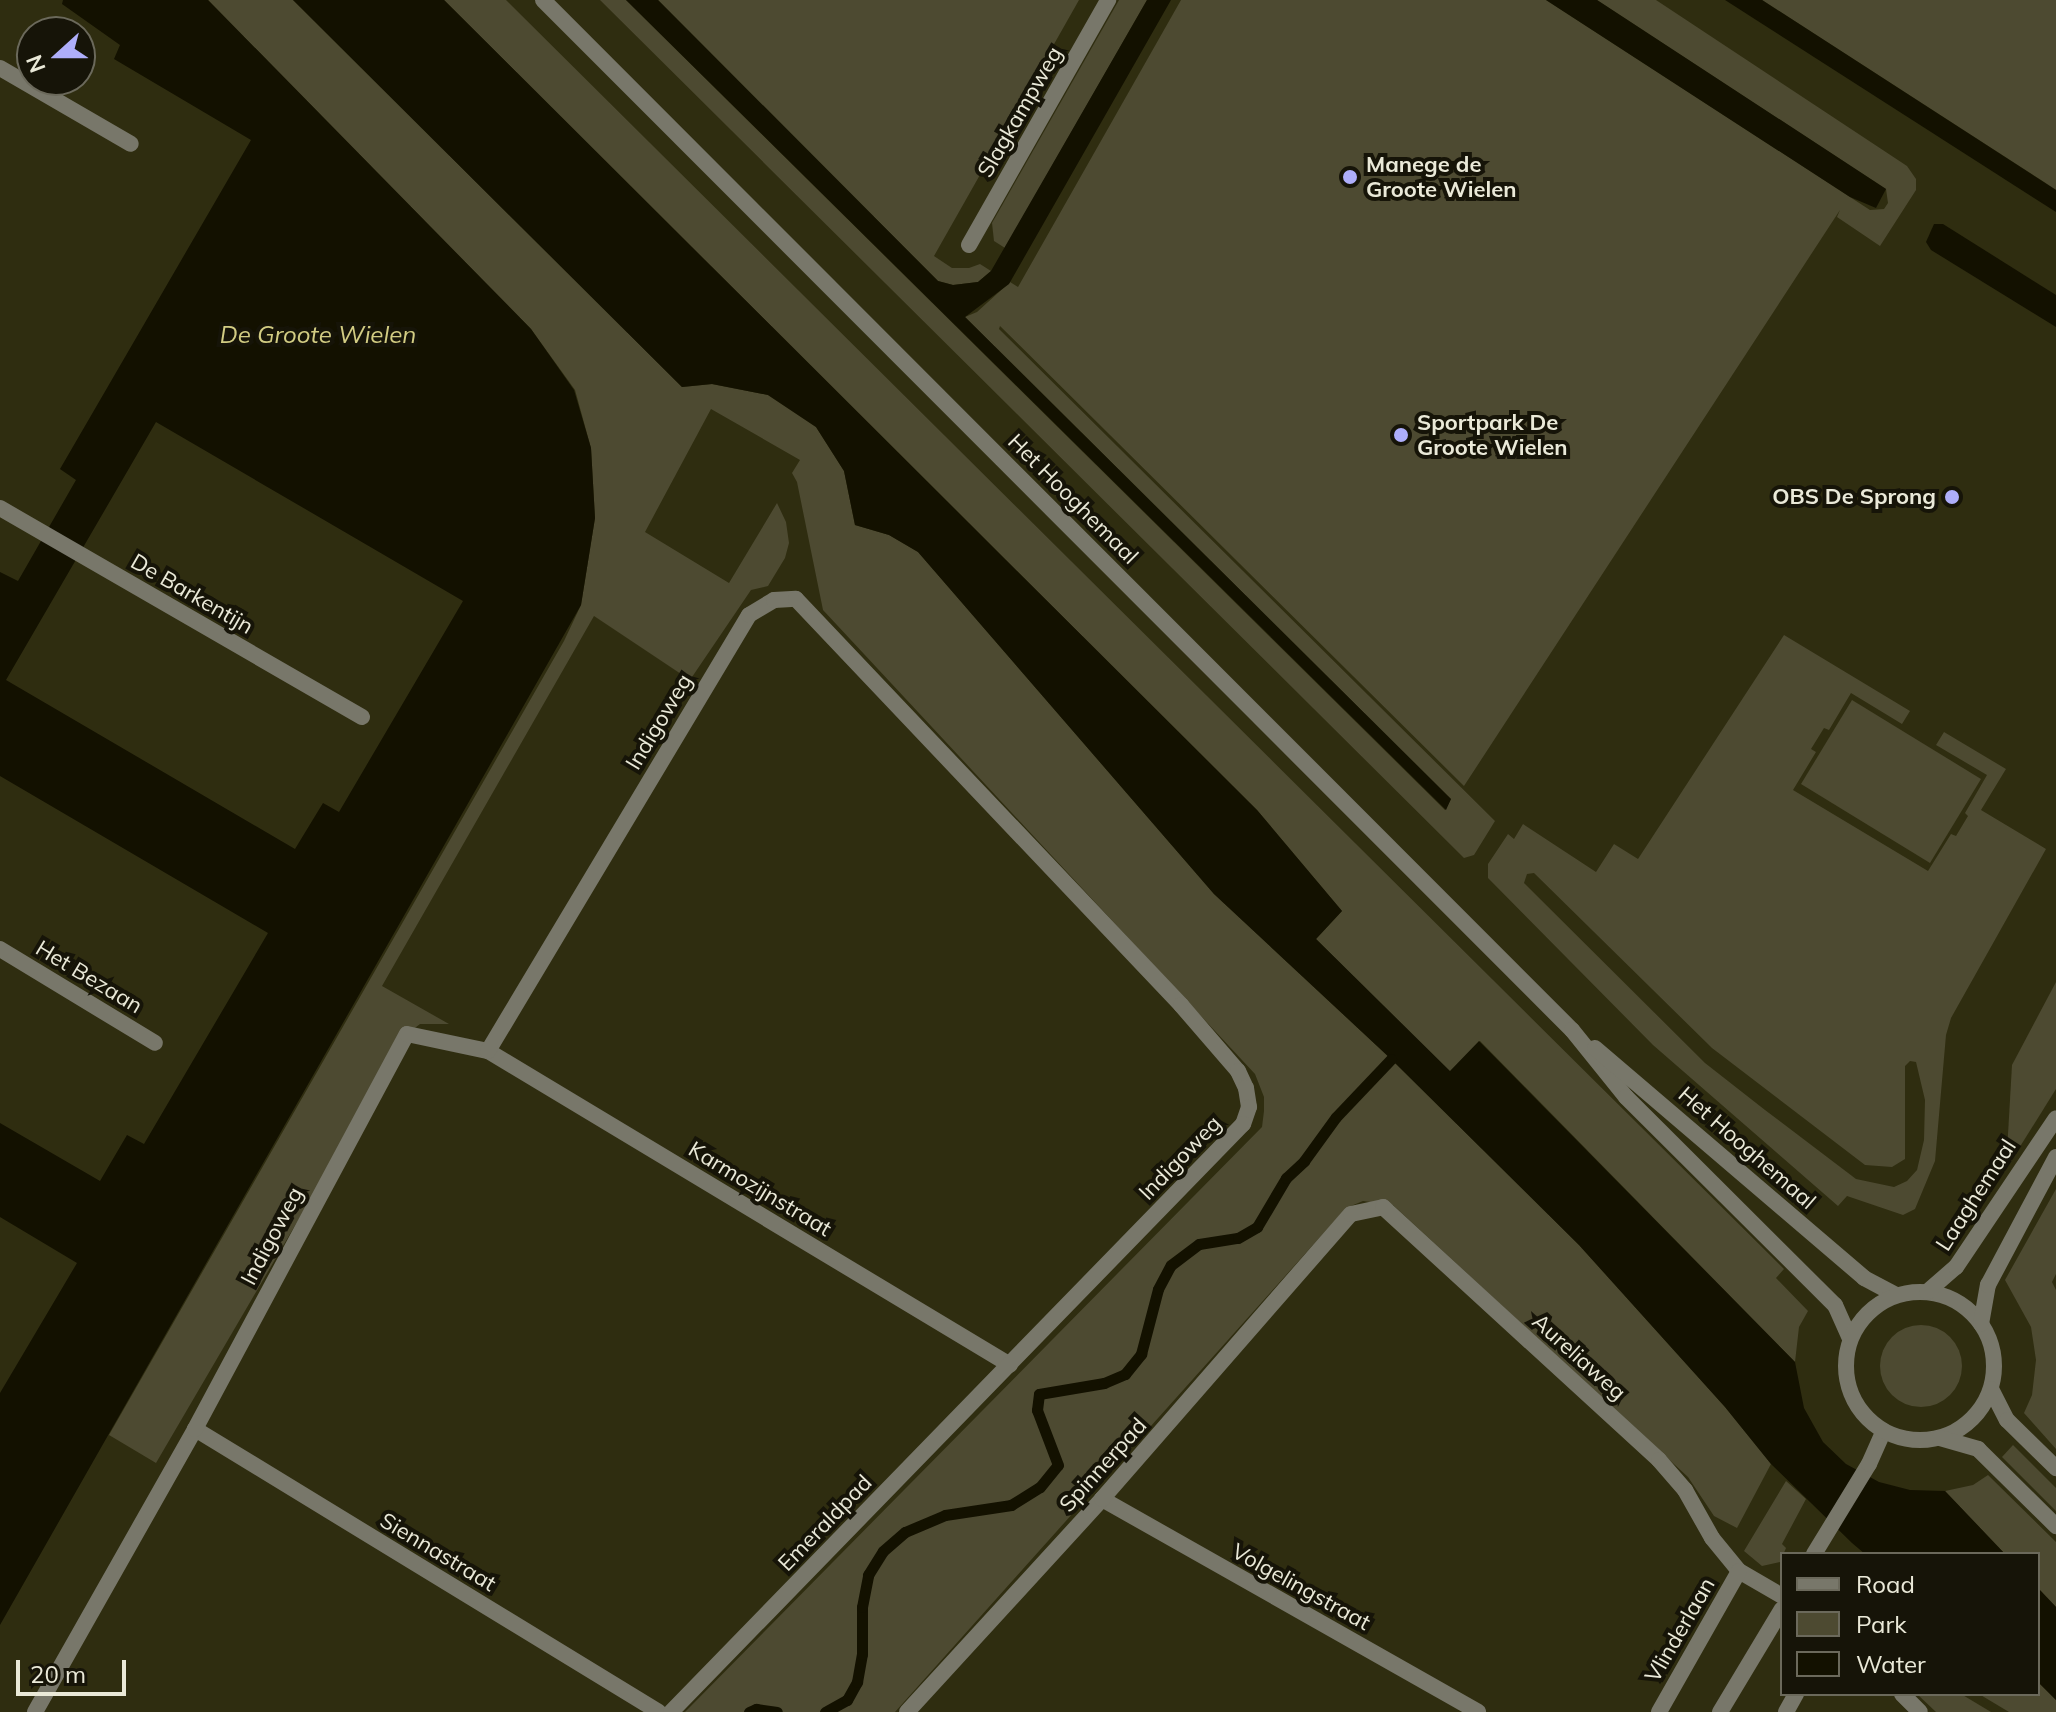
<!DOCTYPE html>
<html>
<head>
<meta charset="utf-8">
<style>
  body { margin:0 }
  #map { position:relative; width:2056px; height:1712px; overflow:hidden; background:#2f2d10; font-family:Mulish,sans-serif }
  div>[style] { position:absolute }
  .green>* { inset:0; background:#4d4a31 }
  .round { border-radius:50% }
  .water>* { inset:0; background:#131100 }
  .stream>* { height:11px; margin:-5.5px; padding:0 5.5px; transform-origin:5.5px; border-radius:5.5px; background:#131100 }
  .minor>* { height:16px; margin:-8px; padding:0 8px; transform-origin:8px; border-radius:8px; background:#78776a }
  .tertiary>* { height:16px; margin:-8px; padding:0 8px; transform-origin:8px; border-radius:8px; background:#78776a }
  .tertiary>.ring { margin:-8px; padding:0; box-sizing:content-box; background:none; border:16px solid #78776a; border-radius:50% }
  .dots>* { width:22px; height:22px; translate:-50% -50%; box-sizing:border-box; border:4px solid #161408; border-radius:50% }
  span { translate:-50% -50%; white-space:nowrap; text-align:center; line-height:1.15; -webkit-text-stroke:8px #161408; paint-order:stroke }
  .street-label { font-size:22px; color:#eae9d8 }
  .poi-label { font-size:22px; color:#eae9d8; font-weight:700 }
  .left { translate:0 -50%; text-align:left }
  .right { translate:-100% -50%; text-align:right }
  .water-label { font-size:24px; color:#d2cc83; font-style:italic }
  .legend { position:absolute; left:1780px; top:1552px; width:260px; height:144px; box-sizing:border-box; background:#161408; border:2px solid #6b695b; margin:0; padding:10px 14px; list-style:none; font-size:24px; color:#eae9d8 }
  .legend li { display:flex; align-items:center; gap:16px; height:40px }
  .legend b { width:40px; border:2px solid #6b695b }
  .north { position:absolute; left:16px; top:16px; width:80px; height:80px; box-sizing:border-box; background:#161408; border:2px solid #6b695b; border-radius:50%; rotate:249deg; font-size:22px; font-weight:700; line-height:32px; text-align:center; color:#eae9d8 }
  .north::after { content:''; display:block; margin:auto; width:28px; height:36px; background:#aeaefa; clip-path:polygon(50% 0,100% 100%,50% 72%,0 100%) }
  .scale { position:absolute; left:16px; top:1660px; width:110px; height:36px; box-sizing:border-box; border:4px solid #eae9d8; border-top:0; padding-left:10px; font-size:24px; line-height:28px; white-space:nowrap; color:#eae9d8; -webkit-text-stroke:6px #161408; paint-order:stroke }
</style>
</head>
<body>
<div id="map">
  <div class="green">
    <div style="clip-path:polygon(208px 0,293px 0,682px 387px,712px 384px,768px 395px,816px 427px,844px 471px,855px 525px,889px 535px,918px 552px,1214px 894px,1391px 1059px,1579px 1245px,1725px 1407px,1771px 1464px,1737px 1528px,1714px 1516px,1688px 1477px,1393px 1205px,1363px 1201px,1346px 1208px,895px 1712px,685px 1712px,1262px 1127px,1264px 1111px,1264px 1097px,1255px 1074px,823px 610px,797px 482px,792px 473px,800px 460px,711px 409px,645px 532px,729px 583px,777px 503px,786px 522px,789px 543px,785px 558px,768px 586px,751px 590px,690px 680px,594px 616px,382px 986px,449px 1024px,420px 1024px,407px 1034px,156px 1463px,109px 1435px,564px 641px,581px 605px,595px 518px,591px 448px,575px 390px,531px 329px)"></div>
    <div style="clip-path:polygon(444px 0,506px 0,1784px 1269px,1776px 1278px,1808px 1311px,1799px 1327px,1795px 1362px,1480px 1041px,1450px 1072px,1316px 939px,1342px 911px,1257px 810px)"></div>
    <div style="clip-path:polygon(600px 0,626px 0,1445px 810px,1451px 799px,965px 317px,977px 312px,1010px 282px,1018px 287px,1181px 0,1546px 0,1870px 210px,1884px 209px,1888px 203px,1886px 189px,1597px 0,1656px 0,1907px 166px,1916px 179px,1916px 190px,1880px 246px,1837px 217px,1840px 210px,1464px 786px,1000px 326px,999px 329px,1495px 821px,1474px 855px,1464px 858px)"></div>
    <div style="clip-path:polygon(658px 0,1079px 0,934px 256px,952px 268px,969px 268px,980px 264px,991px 271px,978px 282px,953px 285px,938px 281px)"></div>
    <div style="clip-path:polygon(1119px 0,1147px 0,1005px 248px,994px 241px,992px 223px)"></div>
    <div style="clip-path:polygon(1762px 0,2056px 0,2056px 190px,2041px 180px)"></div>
    <div style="clip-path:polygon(evenodd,1784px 635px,1910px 711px,1902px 724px,1851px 693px,1829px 730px,1824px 728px,1811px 749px,1816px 752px,1793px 790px,1928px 871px,1951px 834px,1956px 836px,1968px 816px,1965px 813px,1987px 775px,1936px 745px,1944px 732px,2006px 769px,1981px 810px,2046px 849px,1951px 1018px,1946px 1035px,1935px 1161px,1915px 1209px,1903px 1215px,1847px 1196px,1838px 1206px,1653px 1045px,1488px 878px,1488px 864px,1508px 834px,1514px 839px,1523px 824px,1596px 872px,1614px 844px,1638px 859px,1784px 635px,1534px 873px,1712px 1048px,1865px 1165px,1892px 1167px,1905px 1159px,1905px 1066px,1910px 1061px,1916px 1062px,1925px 1100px,1924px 1140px,1917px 1170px,1907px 1181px,1894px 1187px,1856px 1179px,1765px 1110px,1705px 1063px,1524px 883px,1527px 874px,1534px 873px)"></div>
    <div style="clip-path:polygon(1852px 700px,1981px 779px,1930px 863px,1801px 784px)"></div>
    <div style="clip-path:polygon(2056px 982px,2056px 1089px,2006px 1169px,2012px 1065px)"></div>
    <div style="clip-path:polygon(2056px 1189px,2056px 1274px,2052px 1282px,2056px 1290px,2056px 1449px,2024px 1413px,2032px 1395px,2036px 1360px,2031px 1327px,2005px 1280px)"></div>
    <div class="round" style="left:1880px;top:1325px;width:82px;height:82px"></div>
    <div style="clip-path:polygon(2013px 1445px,2056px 1488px,2056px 1511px,2002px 1457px)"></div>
    <div style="clip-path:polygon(1988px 1475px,2056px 1542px,2056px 1607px,2038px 1588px,2038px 1554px,2005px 1554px,1945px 1491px,1973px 1485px)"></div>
    <div style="clip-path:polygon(1786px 1481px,1806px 1499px,1782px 1544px,1786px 1548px,1780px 1562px,1762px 1566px,1744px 1551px)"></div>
    <div style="clip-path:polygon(2038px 1682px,2056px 1700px,2056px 1712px,2009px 1712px,1979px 1694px,2038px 1694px)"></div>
    <div style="clip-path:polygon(1917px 1694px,1961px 1694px,1991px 1712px,1936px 1712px)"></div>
  </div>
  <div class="water">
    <div style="clip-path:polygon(evenodd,63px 0,208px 0,531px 329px,574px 390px,591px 448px,595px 518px,581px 605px,0 1625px,0 1393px,77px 1263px,0 1217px,0 1123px,100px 1181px,127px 1135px,144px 1144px,268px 933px,0 776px,0 572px,18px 581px,76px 480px,60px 469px,251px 140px,114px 59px,120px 45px,62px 4px,63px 0,156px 422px,463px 601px,339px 812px,323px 803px,295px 849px,6px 680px,156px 422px)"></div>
    <div style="clip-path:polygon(293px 0,444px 0,1257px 810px,1342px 911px,1316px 939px,1450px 1071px,1479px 1041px,1795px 1362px,1804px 1408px,1823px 1442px,1846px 1464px,1879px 1482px,1910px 1490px,1945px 1491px,2005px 1554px,1865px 1554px,1852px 1543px,1771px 1464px,1725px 1407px,1579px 1245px,1391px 1059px,1214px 894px,918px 552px,889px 535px,855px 525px,844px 471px,816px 427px,768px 395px,712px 384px,682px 387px)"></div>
    <div style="clip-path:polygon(626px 0,658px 0,938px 281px,953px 285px,978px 282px,991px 271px,1147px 0,1171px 0,1009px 284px,965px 317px,1451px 799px,1446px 810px)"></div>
    <div style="clip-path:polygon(1546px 0,1597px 0,1886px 189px,1876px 208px,1850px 197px)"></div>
    <div style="clip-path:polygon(1725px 0,1762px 0,2056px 190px,2056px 212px)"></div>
    <div style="clip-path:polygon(1934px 224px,1943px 224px,2056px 295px,2056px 327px,1931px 250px,1926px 242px)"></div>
    <div style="clip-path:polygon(2038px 1588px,2056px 1607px,2056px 1700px,2038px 1682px)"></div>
  </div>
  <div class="stream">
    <div style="left:749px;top:1712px;width:8px;rotate:-23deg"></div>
    <div style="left:756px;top:1709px;width:21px;rotate:8deg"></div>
    <div style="left:825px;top:1712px;width:25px;rotate:-29deg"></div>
    <div style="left:847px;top:1700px;width:21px;rotate:-61deg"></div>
    <div style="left:857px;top:1682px;width:28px;rotate:-80deg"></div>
    <div style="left:862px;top:1654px;width:47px;rotate:-90deg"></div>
    <div style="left:862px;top:1607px;width:33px;rotate:-79deg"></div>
    <div style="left:868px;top:1575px;width:28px;rotate:-58deg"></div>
    <div style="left:883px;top:1551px;width:29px;rotate:-41deg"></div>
    <div style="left:905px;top:1532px;width:43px;rotate:-23deg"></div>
    <div style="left:945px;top:1515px;width:67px;rotate:-8.6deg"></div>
    <div style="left:1011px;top:1505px;width:34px;rotate:-32deg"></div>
    <div style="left:1040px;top:1487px;width:28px;rotate:-51deg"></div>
    <div style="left:1058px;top:1465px;width:59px;rotate:-110.9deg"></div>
    <div style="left:1037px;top:1410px;width:16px;rotate:-83deg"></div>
    <div style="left:1039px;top:1394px;width:66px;rotate:-9.6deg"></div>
    <div style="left:1104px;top:1383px;width:23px;rotate:-23deg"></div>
    <div style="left:1125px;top:1374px;width:26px;rotate:-51deg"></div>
    <div style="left:1141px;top:1354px;width:67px;rotate:-75.3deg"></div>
    <div style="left:1158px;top:1289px;width:27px;rotate:-62deg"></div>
    <div style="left:1171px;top:1265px;width:35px;rotate:-37deg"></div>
    <div style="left:1199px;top:1244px;width:39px;rotate:-9deg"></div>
    <div style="left:1238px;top:1238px;width:22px;rotate:-30deg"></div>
    <div style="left:1257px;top:1227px;width:57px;rotate:-59.4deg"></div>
    <div style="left:1286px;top:1178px;width:25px;rotate:-43deg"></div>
    <div style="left:1304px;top:1161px;width:54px;rotate:-54deg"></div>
    <div style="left:1336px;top:1117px;width:80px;rotate:-46.5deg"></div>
  </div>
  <div class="minor">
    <div style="left:543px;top:0;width:1456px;rotate:45.03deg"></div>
    <div style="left:1572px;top:1030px;width:86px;rotate:51.1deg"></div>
    <div style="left:1626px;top:1097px;width:295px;rotate:44.9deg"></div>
    <div style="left:1835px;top:1305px;width:37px;rotate:66deg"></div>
    <div style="left:0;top:68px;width:151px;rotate:30.1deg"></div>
    <div style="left:969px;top:245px;width:282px;rotate:-60.4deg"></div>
    <div style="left:0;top:508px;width:418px;rotate:30deg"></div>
    <div style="left:0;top:949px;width:181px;rotate:31.2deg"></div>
    <div style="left:1595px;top:1048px;width:354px;rotate:40.5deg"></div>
    <div style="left:1864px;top:1278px;width:36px;rotate:28deg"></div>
    <div style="left:488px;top:1051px;width:609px;rotate:31.03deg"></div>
    <div style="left:195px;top:1429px;width:543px;rotate:31.38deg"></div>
    <div style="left:1102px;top:1499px;width:432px;rotate:29.5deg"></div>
    <div style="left:1814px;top:1554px;width:105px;rotate:-58.6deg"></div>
    <div style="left:1869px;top:1464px;width:36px;rotate:-66deg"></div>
    <div style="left:1902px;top:1694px;width:25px;rotate:45deg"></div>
    <div style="left:35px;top:1712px;width:325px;rotate:-60.5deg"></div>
    <div style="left:195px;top:1429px;width:448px;rotate:-61.8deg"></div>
    <div style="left:407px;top:1034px;width:83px;rotate:11.9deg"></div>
    <div style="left:488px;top:1051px;width:508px;rotate:-59.09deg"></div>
    <div style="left:749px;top:615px;width:29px;rotate:-31deg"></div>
    <div style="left:774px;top:600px;width:22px;rotate:-3deg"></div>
    <div style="left:796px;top:599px;width:560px;rotate:46.52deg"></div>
    <div style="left:1181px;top:1005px;width:87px;rotate:49.2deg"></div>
    <div style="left:1238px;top:1071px;width:19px;rotate:65deg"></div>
    <div style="left:1246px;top:1088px;width:19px;rotate:81deg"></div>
    <div style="left:1249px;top:1107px;width:18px;rotate:109deg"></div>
    <div style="left:1243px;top:1124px;width:820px;rotate:134.21deg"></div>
    <div style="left:907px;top:1712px;width:289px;rotate:-47.5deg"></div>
    <div style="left:1102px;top:1499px;width:378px;rotate:-48.9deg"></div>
    <div style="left:1351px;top:1214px;width:33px;rotate:-12deg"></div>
    <div style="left:1383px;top:1207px;width:374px;rotate:42.5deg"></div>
    <div style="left:1659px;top:1460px;width:40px;rotate:49deg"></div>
    <div style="left:1685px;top:1490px;width:55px;rotate:60.6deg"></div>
    <div style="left:1712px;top:1538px;width:43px;rotate:50.7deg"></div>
    <div style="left:1739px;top:1571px;width:50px;rotate:30.2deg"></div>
    <div style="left:1659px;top:1712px;width:162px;rotate:-60.4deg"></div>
    <div style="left:1720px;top:1712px;width:120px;rotate:-59deg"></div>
    <div style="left:1786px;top:1712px;width:21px;rotate:-61deg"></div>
  </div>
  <div class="tertiary">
    <div class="ring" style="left:1846px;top:1292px;width:132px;height:132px"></div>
    <div style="left:1927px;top:1292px;width:38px;rotate:-41deg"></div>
    <div style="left:1956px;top:1267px;width:179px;rotate:-56.1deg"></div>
    <div style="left:1981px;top:1324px;width:40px;rotate:-80deg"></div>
    <div style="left:1988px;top:1285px;width:145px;rotate:-62deg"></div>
    <div style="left:1991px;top:1389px;width:35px;rotate:63deg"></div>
    <div style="left:2007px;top:1420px;width:69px;rotate:44.4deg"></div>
    <div style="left:1940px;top:1438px;width:40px;rotate:16deg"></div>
    <div style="left:1978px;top:1449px;width:110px;rotate:44.6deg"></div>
  </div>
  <div class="dots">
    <div style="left:1350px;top:177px;background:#aeaefa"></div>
    <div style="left:1401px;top:435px;background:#aeaefa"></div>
    <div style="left:1952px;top:497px;background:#aeaefa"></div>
  </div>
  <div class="street-label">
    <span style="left:1020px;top:112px;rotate:-60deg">Slagkampweg</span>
    <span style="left:1073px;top:499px;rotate:45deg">Het Hooghemaal</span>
    <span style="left:192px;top:594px;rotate:30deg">De Barkentijn</span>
    <span style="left:659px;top:722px;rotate:-59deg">Indigoweg</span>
    <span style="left:89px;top:977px;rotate:31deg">Het Bezaan</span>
    <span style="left:1747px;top:1148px;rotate:41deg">Het Hooghemaal</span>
    <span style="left:1180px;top:1158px;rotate:-46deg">Indigoweg</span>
    <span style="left:760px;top:1189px;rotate:31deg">Karmozijnstraat</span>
    <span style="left:1976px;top:1195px;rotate:-57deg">Laaghemaal</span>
    <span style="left:272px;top:1236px;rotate:-62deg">Indigoweg</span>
    <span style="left:1579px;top:1357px;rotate:42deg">Aureliaweg</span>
    <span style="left:1103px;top:1465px;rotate:-48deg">Spinnerpad</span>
    <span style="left:825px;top:1523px;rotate:-46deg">Emeraldpad</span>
    <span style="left:438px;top:1552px;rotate:31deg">Siennastraat</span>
    <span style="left:1301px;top:1587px;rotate:29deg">Volgelingstraat</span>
    <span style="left:1680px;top:1630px;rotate:-60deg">Vlinderlaan</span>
  </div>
  <div class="poi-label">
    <span class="left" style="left:1366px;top:177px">Manege de<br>Groote Wielen</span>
    <span class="left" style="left:1417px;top:435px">Sportpark De<br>Groote Wielen</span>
    <span class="right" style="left:1936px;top:497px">OBS De Sprong</span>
  </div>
  <div class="water-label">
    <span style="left:318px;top:335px">De Groote Wielen</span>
  </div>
  <ul class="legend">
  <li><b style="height:10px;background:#78776a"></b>Road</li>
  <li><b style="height:22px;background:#4d4a31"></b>Park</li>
  <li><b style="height:22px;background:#131100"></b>Water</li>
  </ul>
  <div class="north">N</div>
  <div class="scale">20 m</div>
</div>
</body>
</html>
